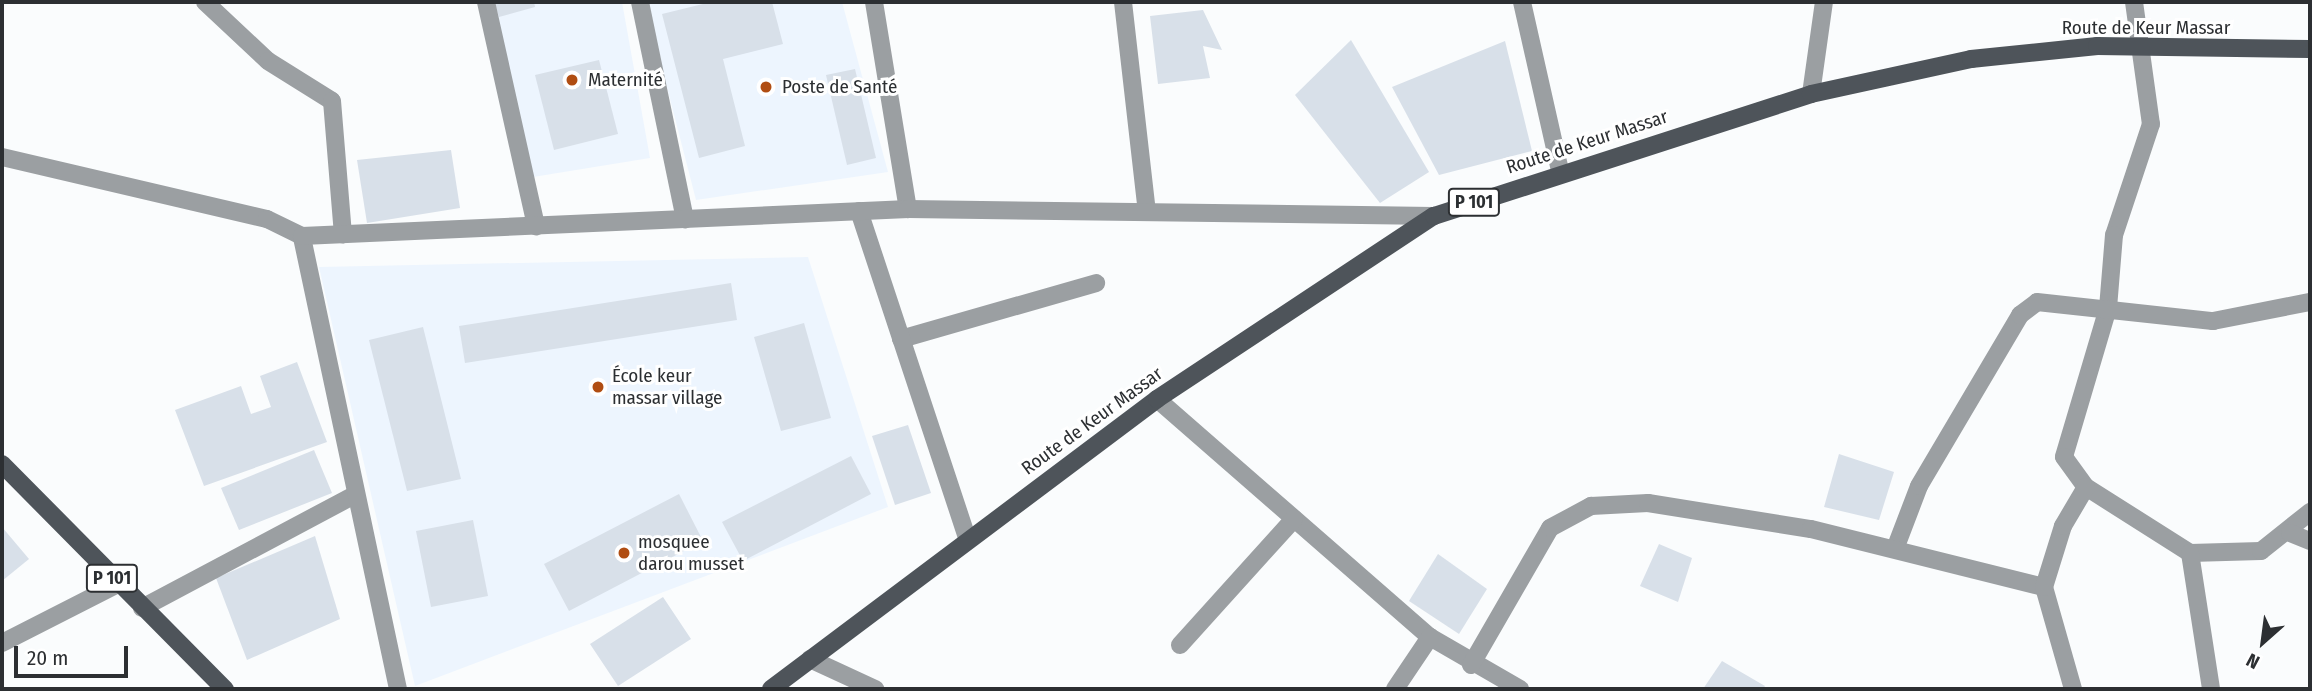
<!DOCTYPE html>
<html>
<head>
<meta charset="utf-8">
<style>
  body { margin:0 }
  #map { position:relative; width:2312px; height:691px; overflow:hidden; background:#fafcfd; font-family:"Fira Sans Condensed",sans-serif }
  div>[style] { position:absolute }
  .built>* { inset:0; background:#edf5fe }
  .building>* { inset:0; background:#d8e0e9 }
  .service>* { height:18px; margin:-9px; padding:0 9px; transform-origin:9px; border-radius:9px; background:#9b9fa2 }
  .minor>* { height:18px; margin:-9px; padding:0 9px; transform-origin:9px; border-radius:9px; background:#9b9fa2 }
  .primary>* { height:18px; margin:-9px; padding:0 9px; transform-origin:9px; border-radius:9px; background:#4e545a }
  .dots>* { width:19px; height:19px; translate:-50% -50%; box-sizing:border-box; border:4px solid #fff; border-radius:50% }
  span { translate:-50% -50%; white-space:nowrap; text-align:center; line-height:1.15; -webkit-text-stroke:6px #fff; paint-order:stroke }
  .shield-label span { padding:2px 5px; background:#fff; border:2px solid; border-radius:5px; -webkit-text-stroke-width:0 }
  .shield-label { font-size:18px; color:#2c2f32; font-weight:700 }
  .street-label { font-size:19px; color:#2c2f32 }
  .poi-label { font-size:19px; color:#2c2f32 }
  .left { translate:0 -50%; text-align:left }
  .frame { position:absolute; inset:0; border:4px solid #2c2f32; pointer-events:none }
  .north { position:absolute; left:2228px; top:607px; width:70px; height:70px; -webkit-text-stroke:5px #fff; paint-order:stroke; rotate:208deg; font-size:19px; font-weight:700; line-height:28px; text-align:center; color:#2c2f32 }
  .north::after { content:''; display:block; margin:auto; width:24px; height:32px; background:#2c2f32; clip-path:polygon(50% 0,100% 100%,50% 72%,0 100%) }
  .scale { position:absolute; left:14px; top:646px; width:114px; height:32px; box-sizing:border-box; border:4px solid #2c2f32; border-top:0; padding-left:9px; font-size:21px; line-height:24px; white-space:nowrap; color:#2c2f32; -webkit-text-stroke:5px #fff; paint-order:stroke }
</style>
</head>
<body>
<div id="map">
  <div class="built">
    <div style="clip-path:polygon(488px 2px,622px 2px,650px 158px,533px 177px)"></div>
    <div style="clip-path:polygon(645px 2px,842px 2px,888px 172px,696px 200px)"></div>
    <div style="clip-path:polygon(808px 257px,888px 507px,415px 686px,319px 267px)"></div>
  </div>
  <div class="building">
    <div style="clip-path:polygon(494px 2px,534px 2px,535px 7px,499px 17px)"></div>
    <div style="clip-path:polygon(711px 2px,772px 2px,783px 44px,723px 59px,745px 146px,699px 158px,662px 14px)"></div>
    <div style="clip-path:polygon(1203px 10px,1222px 50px,1203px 46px,1210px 78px,1158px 84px,1150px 16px)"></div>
    <div style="clip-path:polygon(1351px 40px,1429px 172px,1380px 203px,1295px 95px)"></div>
    <div style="clip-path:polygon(1505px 41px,1532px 151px,1439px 175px,1392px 87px)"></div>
    <div style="clip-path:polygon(599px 60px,618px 134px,554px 150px,535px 75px)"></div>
    <div style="clip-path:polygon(855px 69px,876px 158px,847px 165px,826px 75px)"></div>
    <div style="clip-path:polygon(451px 150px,460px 208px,367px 223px,357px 160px)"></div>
    <div style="clip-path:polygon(731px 283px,737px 320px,465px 363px,459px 326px)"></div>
    <div style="clip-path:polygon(804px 323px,831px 418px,781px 431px,754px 337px)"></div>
    <div style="clip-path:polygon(423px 327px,461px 479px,407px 491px,369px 340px)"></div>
    <div style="clip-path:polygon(297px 362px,327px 442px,204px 486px,175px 410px,241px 386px,251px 414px,271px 407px,260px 376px)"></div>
    <div style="clip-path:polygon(908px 425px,931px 493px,895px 505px,872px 436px)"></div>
    <div style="clip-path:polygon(314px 450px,332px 493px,239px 530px,221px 488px)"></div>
    <div style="clip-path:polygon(1839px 454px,1894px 472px,1879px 520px,1824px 507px)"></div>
    <div style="clip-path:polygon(851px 456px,871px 494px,743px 561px,722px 522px)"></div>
    <div style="clip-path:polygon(679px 494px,703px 541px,569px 611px,544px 564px)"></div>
    <div style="clip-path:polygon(473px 520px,488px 596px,431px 607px,416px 531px)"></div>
    <div style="clip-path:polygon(2px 527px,29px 559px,2px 581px)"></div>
    <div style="clip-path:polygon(315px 536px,340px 619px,247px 660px,216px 578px)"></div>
    <div style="clip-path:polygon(1659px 544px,1692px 558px,1678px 602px,1640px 586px)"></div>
    <div style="clip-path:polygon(1438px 554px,1487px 589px,1459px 634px,1409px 601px)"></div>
    <div style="clip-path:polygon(663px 597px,691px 639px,618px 686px,590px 644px)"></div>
    <div style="clip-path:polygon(1722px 661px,1765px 686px,1763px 689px,1703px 689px)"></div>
  </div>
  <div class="service">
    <div style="left:640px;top:2px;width:222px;rotate:78.3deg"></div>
    <div style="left:901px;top:339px;width:203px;rotate:-16deg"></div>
  </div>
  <div class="minor">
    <div style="left:205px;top:2px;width:86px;rotate:43.1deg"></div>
    <div style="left:268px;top:61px;width:75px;rotate:32deg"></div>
    <div style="left:332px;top:101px;width:134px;rotate:85.3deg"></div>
    <div style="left:486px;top:2px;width:230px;rotate:77.4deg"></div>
    <div style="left:874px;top:2px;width:210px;rotate:80.7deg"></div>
    <div style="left:1123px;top:2px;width:211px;rotate:83.5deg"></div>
    <div style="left:1522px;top:2px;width:173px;rotate:77.3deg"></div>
    <div style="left:2134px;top:2px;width:123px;rotate:82.1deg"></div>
    <div style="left:2151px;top:124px;width:117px;rotate:108.4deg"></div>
    <div style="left:2114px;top:235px;width:73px;rotate:94.7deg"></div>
    <div style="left:2108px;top:308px;width:155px;rotate:106.5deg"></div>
    <div style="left:2064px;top:457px;width:37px;rotate:54deg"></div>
    <div style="left:2086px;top:487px;width:123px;rotate:32.4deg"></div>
    <div style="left:2190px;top:553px;width:71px;rotate:-1.6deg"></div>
    <div style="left:2261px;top:551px;width:63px;rotate:-38.5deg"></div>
    <div style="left:1811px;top:94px;width:93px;rotate:-82deg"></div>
    <div style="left:2px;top:157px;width:272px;rotate:13.2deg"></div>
    <div style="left:267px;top:219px;width:39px;rotate:26deg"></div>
    <div style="left:859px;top:211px;width:344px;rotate:71.7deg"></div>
    <div style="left:1157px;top:399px;width:362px;rotate:41.1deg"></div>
    <div style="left:1430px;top:637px;width:104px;rotate:30deg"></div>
    <div style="left:2290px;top:533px;width:22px;rotate:22deg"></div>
    <div style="left:1895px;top:549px;width:67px;rotate:-69.1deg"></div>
    <div style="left:1919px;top:486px;width:199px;rotate:-59.4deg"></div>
    <div style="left:2020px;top:315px;width:21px;rotate:-37deg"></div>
    <div style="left:2037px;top:302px;width:177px;rotate:6.2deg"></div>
    <div style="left:2213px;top:321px;width:99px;rotate:-11.1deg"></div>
    <div style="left:2190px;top:553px;width:138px;rotate:81.2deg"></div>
    <div style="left:142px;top:608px;width:242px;rotate:-28deg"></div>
    <div style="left:2px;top:643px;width:130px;rotate:-27deg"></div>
    <div style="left:1180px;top:645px;width:170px;rotate:-47.9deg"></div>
    <div style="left:810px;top:659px;width:72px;rotate:24.8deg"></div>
    <div style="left:1471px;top:665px;width:158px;rotate:-60deg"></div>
    <div style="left:1550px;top:528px;width:47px;rotate:-28.2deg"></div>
    <div style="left:1591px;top:506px;width:57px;rotate:-3deg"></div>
    <div style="left:1648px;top:503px;width:165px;rotate:9.1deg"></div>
    <div style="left:1811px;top:529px;width:240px;rotate:14deg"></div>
    <div style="left:398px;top:689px;width:463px;rotate:-102deg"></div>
    <div style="left:302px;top:236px;width:607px;rotate:-2.55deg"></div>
    <div style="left:908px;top:209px;width:526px;rotate:0.76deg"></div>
    <div style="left:1395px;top:689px;width:63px;rotate:-56.1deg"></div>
    <div style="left:2073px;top:689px;width:106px;rotate:-105.9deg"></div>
    <div style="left:2044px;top:587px;width:64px;rotate:-72.7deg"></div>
    <div style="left:2063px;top:526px;width:45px;rotate:-59.5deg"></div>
  </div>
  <div class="primary">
    <div style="left:2px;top:464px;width:317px;rotate:45.3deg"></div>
    <div style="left:771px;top:689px;width:483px;rotate:-36.9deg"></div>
    <div style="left:1157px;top:399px;width:332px;rotate:-33.5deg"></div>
    <div style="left:1434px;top:216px;width:396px;rotate:-17.9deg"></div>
    <div style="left:1811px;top:94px;width:164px;rotate:-12.3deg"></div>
    <div style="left:1971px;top:59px;width:127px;rotate:-5.9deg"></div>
    <div style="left:2097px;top:46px;width:213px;rotate:0.8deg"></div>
  </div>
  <div class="dots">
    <div style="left:572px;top:80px;background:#b04d12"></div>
    <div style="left:766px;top:87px;background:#b04d12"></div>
    <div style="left:598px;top:387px;background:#b04d12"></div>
    <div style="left:624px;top:553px;background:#b04d12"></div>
  </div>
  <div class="shield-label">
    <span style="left:1474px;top:202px">P 101</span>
    <span style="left:112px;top:578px">P 101</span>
  </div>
  <div class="street-label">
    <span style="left:2146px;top:28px">Route de Keur Massar</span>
    <span style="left:1587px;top:142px;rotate:-18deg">Route de Keur Massar</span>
    <span style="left:1092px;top:421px;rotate:-36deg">Route de Keur Massar</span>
  </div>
  <div class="poi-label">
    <span class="left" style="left:588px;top:80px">Maternité</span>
    <span class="left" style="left:782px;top:87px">Poste de Santé</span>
    <span class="left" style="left:612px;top:387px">École keur<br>massar village</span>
    <span class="left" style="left:638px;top:553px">mosquee<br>darou musset</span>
  </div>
  <div class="frame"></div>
  <div class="north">N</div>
  <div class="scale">20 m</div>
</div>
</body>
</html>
